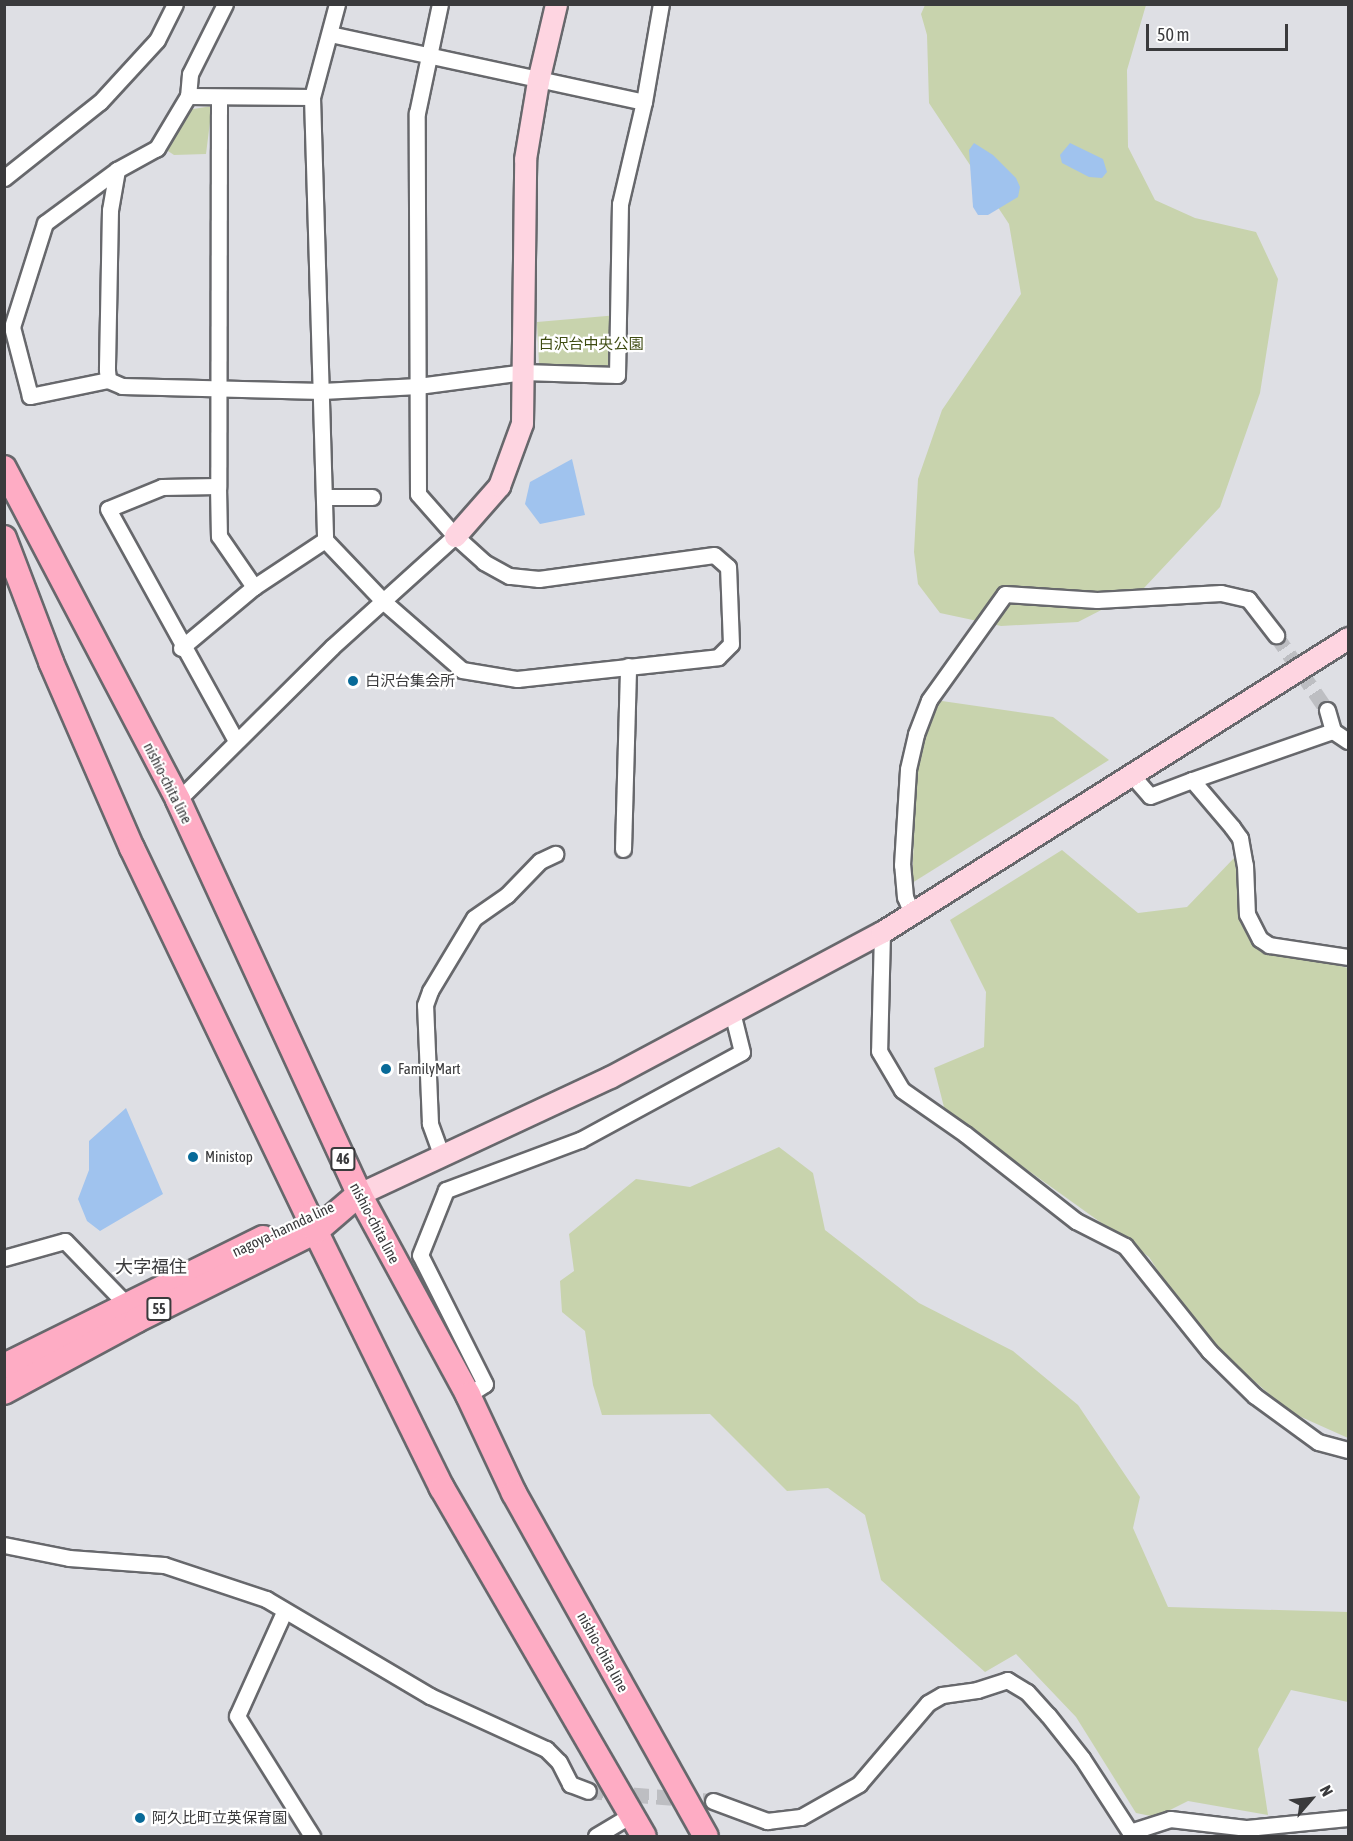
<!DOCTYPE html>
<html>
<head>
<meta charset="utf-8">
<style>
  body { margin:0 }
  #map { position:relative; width:1353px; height:1841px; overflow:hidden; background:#dedfe4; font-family:"Asap Condensed","Noto Sans JP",sans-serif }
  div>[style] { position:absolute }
  .green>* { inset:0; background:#c8d3ad }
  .water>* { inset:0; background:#a0c3ee }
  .street-tunnel>* { height:15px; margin-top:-7.5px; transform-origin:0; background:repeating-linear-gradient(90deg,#bdbec2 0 15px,transparent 0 23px) }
  .roads { filter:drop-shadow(2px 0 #67686c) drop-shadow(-2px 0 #67686c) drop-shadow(0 2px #67686c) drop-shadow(0 -2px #67686c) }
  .street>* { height:15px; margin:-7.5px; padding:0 7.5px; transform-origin:7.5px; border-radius:7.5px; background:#fff }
  .secondary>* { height:21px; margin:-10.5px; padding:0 10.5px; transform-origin:10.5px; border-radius:10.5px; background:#fed5e1 }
  .primary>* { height:24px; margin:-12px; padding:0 12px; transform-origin:12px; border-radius:12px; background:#feacc4 }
  .dots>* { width:16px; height:16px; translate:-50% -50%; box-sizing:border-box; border:3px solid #fff; border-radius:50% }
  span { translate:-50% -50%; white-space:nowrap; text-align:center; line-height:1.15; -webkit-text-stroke:4.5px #fff; paint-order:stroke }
  .shield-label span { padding:2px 4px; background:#fff; border:2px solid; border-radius:4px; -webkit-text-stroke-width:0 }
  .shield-label { font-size:14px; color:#3a3a3c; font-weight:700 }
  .park-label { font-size:15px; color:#3f4c12 }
  .poi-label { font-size:15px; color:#3a3a3c }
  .left { translate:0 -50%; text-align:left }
  .street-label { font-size:15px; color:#3a3a3c }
  .quarter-label { font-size:18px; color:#3a3a3c }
  .frame { position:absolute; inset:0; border:6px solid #3a3a3c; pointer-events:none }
  .north { position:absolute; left:1281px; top:1769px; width:60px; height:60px; -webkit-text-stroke:4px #fff; paint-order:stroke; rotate:62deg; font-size:16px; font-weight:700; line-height:24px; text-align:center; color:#3a3a3c }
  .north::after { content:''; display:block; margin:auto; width:21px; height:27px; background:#3a3a3c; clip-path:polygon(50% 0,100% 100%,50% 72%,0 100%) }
  .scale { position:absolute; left:1146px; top:24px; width:142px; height:27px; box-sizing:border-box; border:3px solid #3a3a3c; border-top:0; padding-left:8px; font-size:18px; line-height:21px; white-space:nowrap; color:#3a3a3c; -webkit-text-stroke:4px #fff; paint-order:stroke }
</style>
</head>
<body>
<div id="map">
  <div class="green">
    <div style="clip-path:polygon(925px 5px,1146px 5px,1127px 70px,1128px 147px,1155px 200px,1195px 218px,1256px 232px,1278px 279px,1260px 393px,1220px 507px,1144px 588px,1078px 622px,1001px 626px,940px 613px,918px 584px,914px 552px,918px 479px,942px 410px,1021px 294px,1009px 224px,929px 103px,927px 35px,921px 14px)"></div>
    <div style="clip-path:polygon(212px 106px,206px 154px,174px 155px,168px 151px,187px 110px)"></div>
    <div style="clip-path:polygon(618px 315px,617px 375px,539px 365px,537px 322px)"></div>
    <div style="clip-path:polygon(935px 700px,1053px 717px,1109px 760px,912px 883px,918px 744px)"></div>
    <div style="clip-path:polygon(1062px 850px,1138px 913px,1187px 907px,1235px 857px,1241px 918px,1255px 944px,1348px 968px,1348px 1438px,1290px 1412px,1216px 1348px,1180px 1305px,1149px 1257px,945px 1111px,934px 1068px,984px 1047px,986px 992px,950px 920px)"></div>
    <div style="clip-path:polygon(779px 1147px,813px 1173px,825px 1230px,919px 1303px,1013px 1351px,1078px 1405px,1140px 1497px,1133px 1528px,1168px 1607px,1348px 1612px,1348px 1702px,1291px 1690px,1258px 1749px,1268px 1815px,1188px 1801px,1156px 1817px,1136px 1813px,1076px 1717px,1016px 1654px,985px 1672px,881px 1580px,865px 1515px,828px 1488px,787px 1491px,710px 1414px,602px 1415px,593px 1385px,585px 1331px,562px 1312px,560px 1281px,574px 1271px,569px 1234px,636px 1179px,690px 1187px)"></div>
  </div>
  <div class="water">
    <div style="clip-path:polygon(974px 143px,993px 155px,1016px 178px,1020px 187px,1018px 197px,988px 215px,978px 215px,973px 207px,969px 150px)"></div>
    <div style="clip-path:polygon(1070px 143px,1103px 159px,1107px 172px,1102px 178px,1089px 177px,1062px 163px,1060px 155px)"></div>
    <div style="clip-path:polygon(572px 459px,585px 515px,540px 524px,525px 504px,530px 482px)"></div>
    <div style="clip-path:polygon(126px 1108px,163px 1194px,100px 1231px,87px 1221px,78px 1199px,89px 1170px,89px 1141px)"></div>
  </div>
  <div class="street-tunnel">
    <div style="left:1276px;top:635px;width:91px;rotate:55.8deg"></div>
    <div style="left:588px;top:1791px;width:125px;rotate:4.6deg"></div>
  </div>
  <div class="roads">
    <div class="street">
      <div style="left:225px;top:4px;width:78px;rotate:116.6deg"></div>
      <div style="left:190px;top:74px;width:22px;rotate:95deg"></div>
      <div style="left:188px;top:96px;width:61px;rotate:120.8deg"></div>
      <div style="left:157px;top:148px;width:46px;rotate:151.2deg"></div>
      <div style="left:117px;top:170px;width:41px;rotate:99.9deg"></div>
      <div style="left:110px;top:210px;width:160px;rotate:91.1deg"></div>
      <div style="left:107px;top:370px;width:10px;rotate:84deg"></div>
      <div style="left:108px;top:380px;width:15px;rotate:23deg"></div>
      <div style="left:122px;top:386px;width:200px;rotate:1.4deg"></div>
      <div style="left:322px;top:391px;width:96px;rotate:-3deg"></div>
      <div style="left:418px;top:386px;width:108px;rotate:-7.5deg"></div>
      <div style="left:525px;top:372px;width:92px;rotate:1.9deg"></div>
      <div style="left:617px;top:375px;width:171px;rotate:-89deg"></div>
      <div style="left:620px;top:204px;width:105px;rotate:-76.8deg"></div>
      <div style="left:644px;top:102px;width:99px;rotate:-80.2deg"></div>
      <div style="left:337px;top:4px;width:96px;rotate:105deg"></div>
      <div style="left:312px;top:97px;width:443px;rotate:88.3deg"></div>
      <div style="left:325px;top:540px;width:86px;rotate:46.4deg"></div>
      <div style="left:384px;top:602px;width:103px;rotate:41.1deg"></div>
      <div style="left:462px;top:670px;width:56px;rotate:9.3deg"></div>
      <div style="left:517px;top:679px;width:202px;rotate:-6.2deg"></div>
      <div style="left:718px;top:657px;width:18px;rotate:-45deg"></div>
      <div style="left:731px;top:644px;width:77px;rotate:-92.2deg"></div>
      <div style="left:728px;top:567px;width:18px;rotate:-139deg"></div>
      <div style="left:714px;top:555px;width:177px;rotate:172.2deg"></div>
      <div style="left:539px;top:579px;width:30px;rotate:-174deg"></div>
      <div style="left:509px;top:576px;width:29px;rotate:-151deg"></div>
      <div style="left:484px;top:562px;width:39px;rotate:-138deg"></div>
      <div style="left:455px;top:536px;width:56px;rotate:-131.4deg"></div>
      <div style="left:418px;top:494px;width:381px;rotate:-90.2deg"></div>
      <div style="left:417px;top:113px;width:111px;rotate:-78.1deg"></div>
      <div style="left:330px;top:34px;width:321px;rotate:12.2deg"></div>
      <div style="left:188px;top:96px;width:124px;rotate:0.5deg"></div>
      <div style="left:219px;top:97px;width:389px;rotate:90.1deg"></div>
      <div style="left:218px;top:486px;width:56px;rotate:179deg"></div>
      <div style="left:162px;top:487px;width:58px;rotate:157.8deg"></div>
      <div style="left:108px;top:509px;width:265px;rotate:61.1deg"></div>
      <div style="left:4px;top:178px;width:122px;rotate:-38.4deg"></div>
      <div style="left:100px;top:102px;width:84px;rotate:-47.4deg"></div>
      <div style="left:157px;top:40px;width:40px;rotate:-63.4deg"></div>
      <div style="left:108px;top:380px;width:80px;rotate:168.4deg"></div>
      <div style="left:30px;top:396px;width:71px;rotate:-104.6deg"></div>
      <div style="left:12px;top:327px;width:109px;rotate:-72.4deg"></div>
      <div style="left:45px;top:223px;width:89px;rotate:-36.4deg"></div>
      <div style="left:218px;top:486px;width:50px;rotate:88.9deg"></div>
      <div style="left:219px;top:536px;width:62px;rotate:55.5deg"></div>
      <div style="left:324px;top:497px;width:48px"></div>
      <div style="left:181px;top:648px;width:95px;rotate:-39.9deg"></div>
      <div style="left:254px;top:587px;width:85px;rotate:-33.5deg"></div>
      <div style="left:1327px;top:710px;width:22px;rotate:74deg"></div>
      <div style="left:1333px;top:731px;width:18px;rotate:34deg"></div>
      <div style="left:1130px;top:773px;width:30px;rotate:49deg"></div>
      <div style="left:1150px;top:796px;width:45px;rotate:-20.9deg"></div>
      <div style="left:1192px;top:780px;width:62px;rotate:49.6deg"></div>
      <div style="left:1232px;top:827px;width:14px;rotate:54deg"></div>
      <div style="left:1240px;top:838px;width:27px;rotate:80deg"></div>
      <div style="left:1245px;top:865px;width:49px;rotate:87.7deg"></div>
      <div style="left:1247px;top:914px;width:28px;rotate:63deg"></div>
      <div style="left:1260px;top:939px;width:11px;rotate:34deg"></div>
      <div style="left:1269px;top:945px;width:80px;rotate:8.6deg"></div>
      <div style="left:1192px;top:780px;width:149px;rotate:-19.2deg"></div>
      <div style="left:178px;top:800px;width:217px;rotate:-44.8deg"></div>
      <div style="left:332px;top:647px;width:166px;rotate:-42.1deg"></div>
      <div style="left:623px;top:849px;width:183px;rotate:-88.4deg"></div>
      <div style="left:911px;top:911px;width:15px;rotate:-113deg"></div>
      <div style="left:905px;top:897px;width:32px;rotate:-95deg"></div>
      <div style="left:902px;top:865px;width:96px;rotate:-86.4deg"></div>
      <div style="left:908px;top:769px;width:36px;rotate:-77deg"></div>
      <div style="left:916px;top:734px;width:36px;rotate:-69deg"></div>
      <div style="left:929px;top:700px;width:130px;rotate:-54.4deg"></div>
      <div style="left:1005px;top:594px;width:92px;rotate:3.7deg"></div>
      <div style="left:1097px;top:600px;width:124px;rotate:-3.2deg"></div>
      <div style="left:1221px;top:593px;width:28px;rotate:13deg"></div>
      <div style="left:1248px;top:599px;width:46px;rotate:52.1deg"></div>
      <div style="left:882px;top:932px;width:119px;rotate:91.4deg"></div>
      <div style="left:879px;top:1051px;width:45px;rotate:59.5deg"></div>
      <div style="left:902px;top:1090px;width:77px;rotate:34.9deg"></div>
      <div style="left:965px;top:1134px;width:141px;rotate:38.1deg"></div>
      <div style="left:1076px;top:1221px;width:55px;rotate:27deg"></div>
      <div style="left:1125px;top:1246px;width:134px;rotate:51.3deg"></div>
      <div style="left:1209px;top:1351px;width:64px;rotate:44.4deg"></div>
      <div style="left:1255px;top:1396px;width:78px;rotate:36.1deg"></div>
      <div style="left:1318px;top:1442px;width:31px;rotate:15deg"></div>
      <div style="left:441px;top:1154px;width:33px;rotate:-110deg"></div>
      <div style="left:430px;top:1123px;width:118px;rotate:-92.4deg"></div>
      <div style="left:425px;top:1005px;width:15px;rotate:-70deg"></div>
      <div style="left:430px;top:991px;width:85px;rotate:-58.9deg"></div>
      <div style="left:474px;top:918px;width:40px;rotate:-34.9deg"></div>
      <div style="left:507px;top:895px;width:47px;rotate:-45.9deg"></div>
      <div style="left:540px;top:861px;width:17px;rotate:-25deg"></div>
      <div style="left:4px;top:1258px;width:63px;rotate:-15.6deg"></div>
      <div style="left:65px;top:1241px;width:88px;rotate:45.9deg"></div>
      <div style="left:468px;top:1395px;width:20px;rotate:-33deg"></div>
      <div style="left:485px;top:1384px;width:144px;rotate:-116.7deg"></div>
      <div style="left:420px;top:1255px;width:70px;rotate:-68.2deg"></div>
      <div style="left:446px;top:1190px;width:143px;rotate:-20.5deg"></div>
      <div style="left:580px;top:1140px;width:184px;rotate:-28.5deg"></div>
      <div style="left:742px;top:1052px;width:41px;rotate:-104deg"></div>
      <div style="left:4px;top:1545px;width:66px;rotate:11.3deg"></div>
      <div style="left:69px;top:1558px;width:95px;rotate:4.2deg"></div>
      <div style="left:164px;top:1565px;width:108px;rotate:18.4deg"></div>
      <div style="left:266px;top:1599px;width:191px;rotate:30.6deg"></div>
      <div style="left:430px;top:1696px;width:128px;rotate:24.6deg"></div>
      <div style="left:546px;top:1749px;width:18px;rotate:45deg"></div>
      <div style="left:559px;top:1762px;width:25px;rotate:63deg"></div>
      <div style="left:570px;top:1784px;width:19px;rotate:21deg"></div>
      <div style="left:284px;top:1612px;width:114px;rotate:114.3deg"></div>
      <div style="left:237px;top:1716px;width:142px;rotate:58deg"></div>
      <div style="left:713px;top:1801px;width:58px;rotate:20.3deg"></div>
      <div style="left:767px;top:1821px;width:34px;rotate:-7deg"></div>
      <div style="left:801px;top:1817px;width:67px;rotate:-29.6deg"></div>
      <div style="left:859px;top:1784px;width:106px;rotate:-49.6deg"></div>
      <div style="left:928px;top:1703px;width:16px;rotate:-30deg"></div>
      <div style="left:942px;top:1695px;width:35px;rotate:-8deg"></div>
      <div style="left:977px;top:1690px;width:32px;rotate:-18deg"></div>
      <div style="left:1007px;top:1680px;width:23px;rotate:31deg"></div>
      <div style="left:1027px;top:1692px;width:31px;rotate:48deg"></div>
      <div style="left:1048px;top:1715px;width:55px;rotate:51.7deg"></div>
      <div style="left:1082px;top:1758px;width:88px;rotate:57deg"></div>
      <div style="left:1130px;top:1832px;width:42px;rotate:-18deg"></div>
      <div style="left:1170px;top:1819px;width:78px;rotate:6.7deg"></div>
      <div style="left:1247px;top:1828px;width:101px;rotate:-5.7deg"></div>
      <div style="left:596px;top:1836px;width:41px;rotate:-31deg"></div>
    </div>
    <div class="secondary">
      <div style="left:455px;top:536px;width:67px;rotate:-48.7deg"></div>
      <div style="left:499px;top:486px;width:67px;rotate:-69.9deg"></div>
      <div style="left:522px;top:423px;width:264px;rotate:-89.3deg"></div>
      <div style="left:525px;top:159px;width:79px;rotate:-80.5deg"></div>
      <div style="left:538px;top:81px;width:79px;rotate:-76.8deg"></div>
      <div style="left:359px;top:1194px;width:277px;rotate:-25deg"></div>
      <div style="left:610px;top:1077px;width:308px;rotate:-28.1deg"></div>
      <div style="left:882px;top:932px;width:551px;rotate:-32.25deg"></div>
    </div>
    <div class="primary">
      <div style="left:4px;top:468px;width:375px;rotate:62.3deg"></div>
      <div style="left:178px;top:800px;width:434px;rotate:65.3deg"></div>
      <div style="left:359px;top:1194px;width:229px;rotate:61.5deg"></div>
      <div style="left:468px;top:1395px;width:108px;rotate:64.9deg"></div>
      <div style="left:514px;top:1493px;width:393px;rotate:60.8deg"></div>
      <div style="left:4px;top:538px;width:133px;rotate:69.2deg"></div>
      <div style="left:51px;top:662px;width:203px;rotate:66.5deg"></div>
      <div style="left:132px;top:848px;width:408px;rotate:64.4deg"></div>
      <div style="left:308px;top:1216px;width:303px;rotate:63.8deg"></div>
      <div style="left:442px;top:1488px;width:402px;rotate:59.9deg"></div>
      <div style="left:4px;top:1366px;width:289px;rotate:-26.3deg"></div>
      <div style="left:4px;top:1392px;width:151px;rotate:-28.4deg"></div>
      <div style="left:137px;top:1320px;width:200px;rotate:-26.4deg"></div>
      <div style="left:316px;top:1231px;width:57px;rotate:-40.7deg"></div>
    </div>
  </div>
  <div class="dots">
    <div style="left:353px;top:681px;background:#086a98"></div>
    <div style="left:386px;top:1069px;background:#086a98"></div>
    <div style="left:193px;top:1157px;background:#086a98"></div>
    <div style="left:140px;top:1818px;background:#086a98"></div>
  </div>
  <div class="shield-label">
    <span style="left:343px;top:1159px">46</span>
    <span style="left:159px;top:1309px">55</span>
  </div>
  <div class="park-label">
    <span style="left:591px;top:344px">白沢台中央公園</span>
  </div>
  <div class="poi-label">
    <span class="left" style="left:365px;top:681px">白沢台集会所</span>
    <span class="left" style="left:398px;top:1069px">FamilyMart</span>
    <span class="left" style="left:205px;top:1157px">Ministop</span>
    <span class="left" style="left:152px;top:1818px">阿久比町立英保育園</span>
  </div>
  <div class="street-label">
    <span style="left:168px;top:783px;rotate:63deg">nishio-chita line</span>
    <span style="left:375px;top:1223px;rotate:62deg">nishio-chita line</span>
    <span style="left:283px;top:1229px;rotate:-25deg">nagoya-hannda line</span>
    <span style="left:603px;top:1652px;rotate:61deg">nishio-chita line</span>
  </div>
  <div class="quarter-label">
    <span style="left:151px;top:1267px">大字福住</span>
  </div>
  <div class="frame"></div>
  <div class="north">N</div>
  <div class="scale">50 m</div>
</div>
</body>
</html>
